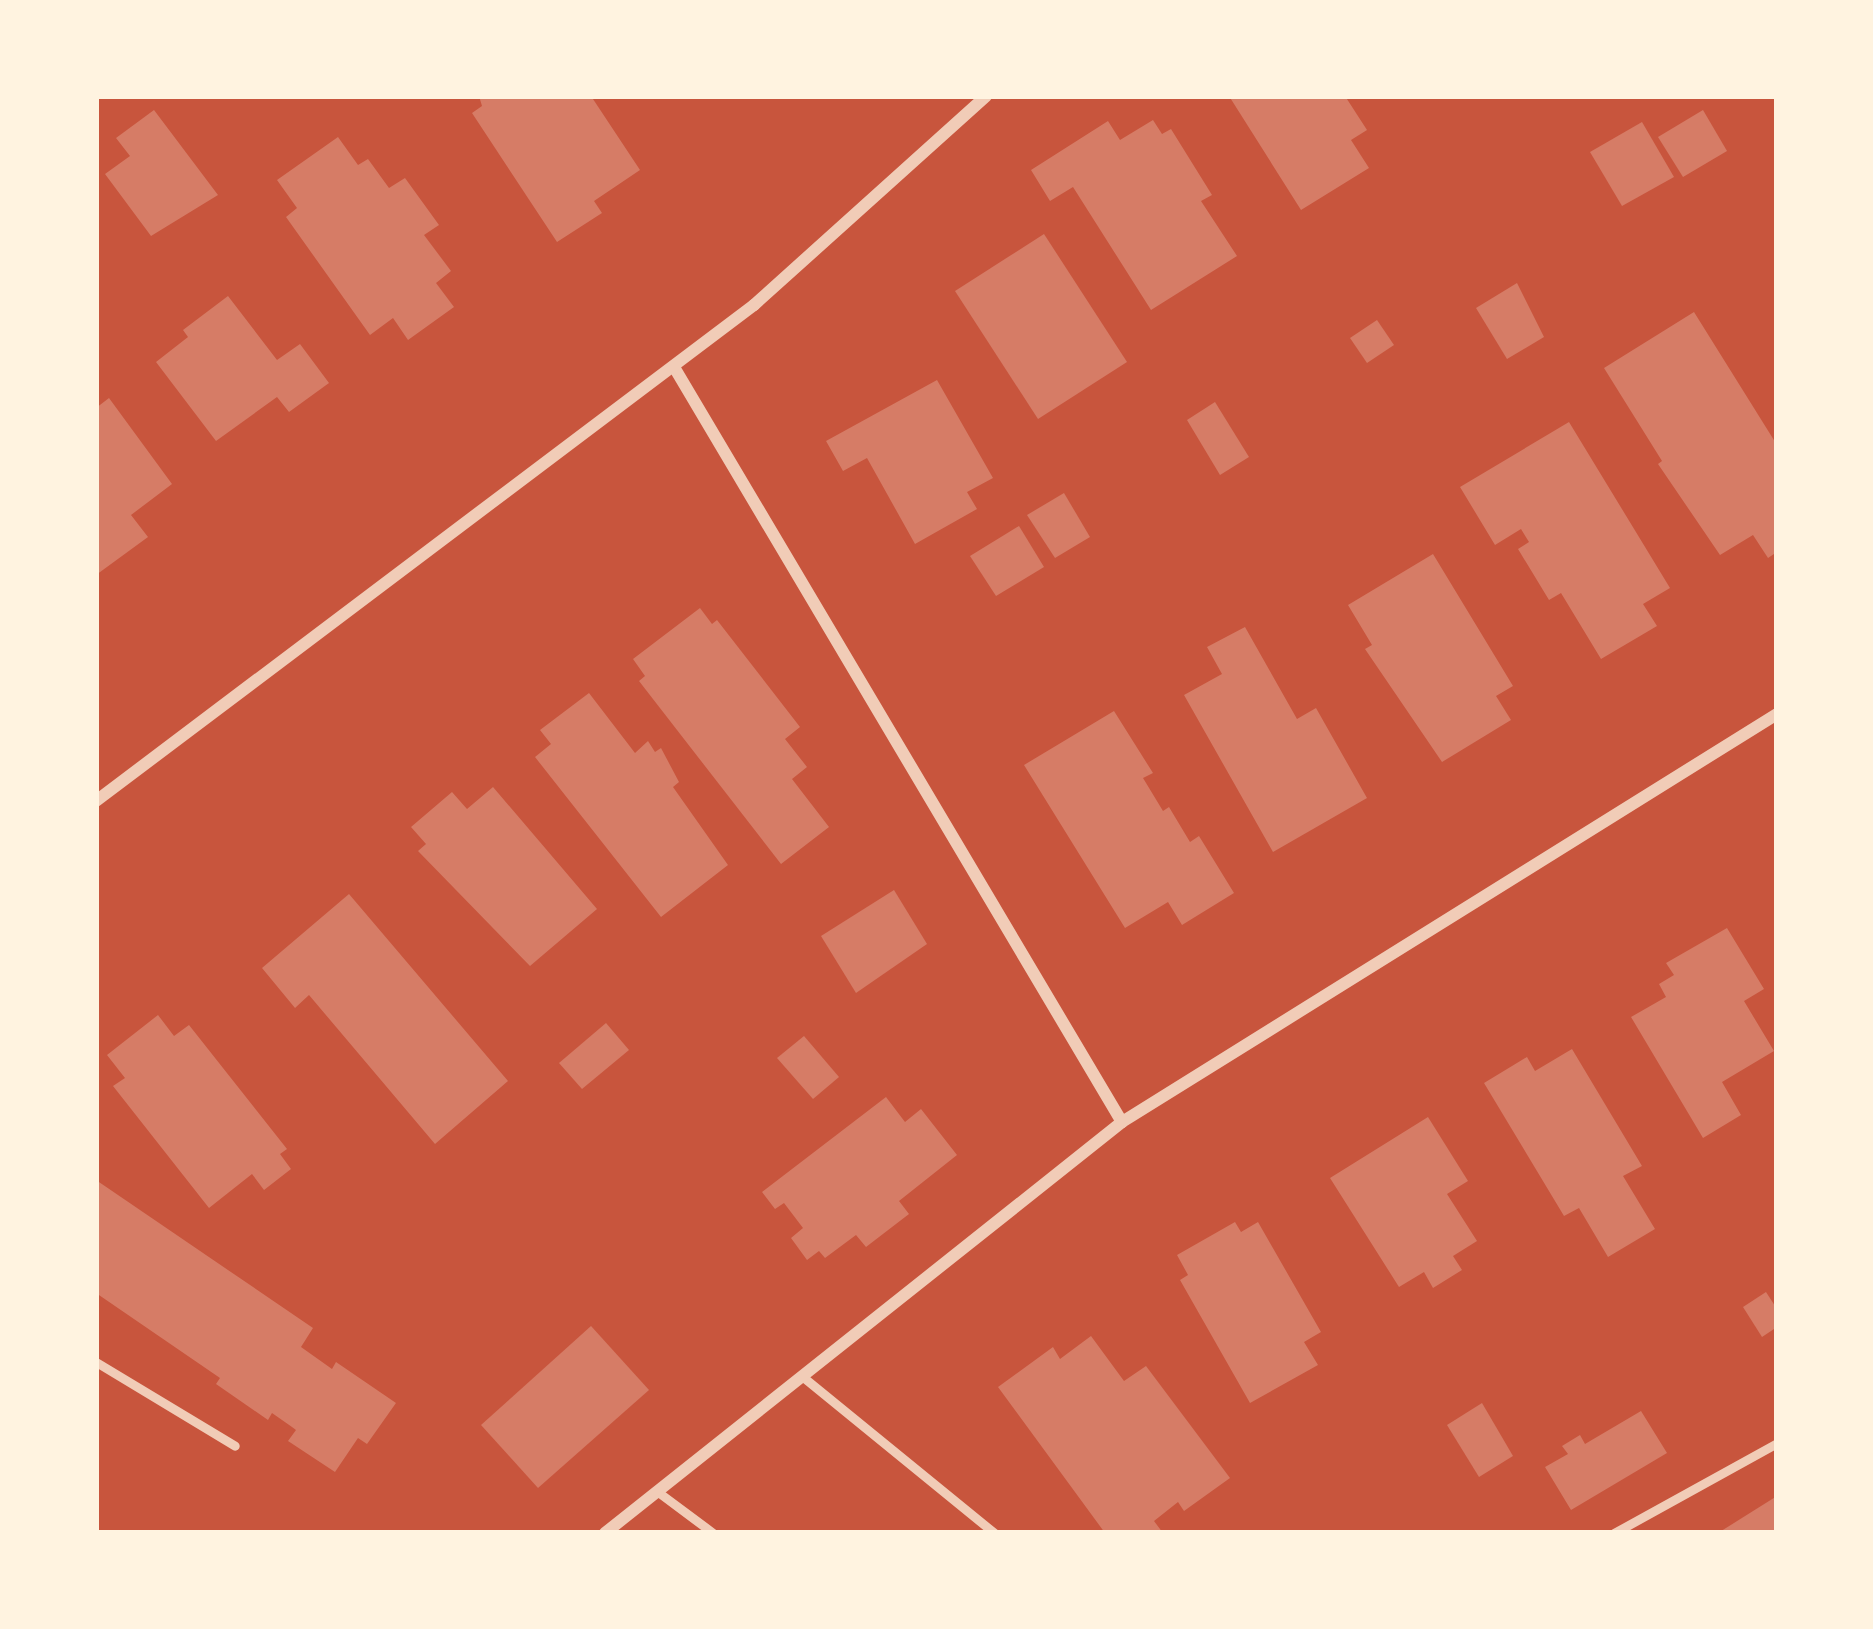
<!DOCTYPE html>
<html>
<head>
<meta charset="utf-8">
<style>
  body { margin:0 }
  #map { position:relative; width:1873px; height:1629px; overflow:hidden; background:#c8553d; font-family:Montserrat,sans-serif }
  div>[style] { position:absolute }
  .building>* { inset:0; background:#d67c66 }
  .service>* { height:9px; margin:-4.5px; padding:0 4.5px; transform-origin:4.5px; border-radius:4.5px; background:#f1ccb7 }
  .minor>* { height:12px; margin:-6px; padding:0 6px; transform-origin:6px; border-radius:6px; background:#f1ccb7 }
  span { translate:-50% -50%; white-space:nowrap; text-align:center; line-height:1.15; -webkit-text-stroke:12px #fff3e0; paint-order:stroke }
  .frame { position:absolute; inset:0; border:99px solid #fff3e0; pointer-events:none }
</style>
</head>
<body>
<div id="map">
  <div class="building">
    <div style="clip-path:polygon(479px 96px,591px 96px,640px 170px,594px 201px,602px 213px,557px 242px,472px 113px,482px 106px)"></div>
    <div style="clip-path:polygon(1229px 96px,1345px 96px,1367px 130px,1351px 140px,1369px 168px,1301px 210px)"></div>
    <div style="clip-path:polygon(154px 110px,218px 195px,151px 236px,105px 174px,130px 156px,116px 138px)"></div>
    <div style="clip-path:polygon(1703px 110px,1727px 151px,1683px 177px,1658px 137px)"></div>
    <div style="clip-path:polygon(1153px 120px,1162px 134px,1171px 129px,1212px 195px,1201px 201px,1237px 256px,1151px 310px,1073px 187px,1050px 201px,1031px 170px,1108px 121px,1120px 140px)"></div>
    <div style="clip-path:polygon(1642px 122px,1674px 177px,1622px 206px,1590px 152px)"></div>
    <div style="clip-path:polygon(338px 137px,358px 165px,368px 159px,389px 188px,405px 178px,439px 225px,424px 235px,451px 271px,436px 283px,454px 307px,408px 340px,393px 318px,370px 335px,286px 217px,297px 208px,277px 180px)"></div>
    <div style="clip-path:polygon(1044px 234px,1127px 362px,1038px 419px,955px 291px)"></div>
    <div style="clip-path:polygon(1517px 283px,1544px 337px,1507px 359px,1476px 308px)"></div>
    <div style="clip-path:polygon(228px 296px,277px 360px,300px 344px,329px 383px,289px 412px,277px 397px,216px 441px,156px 362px,188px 337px,183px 330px)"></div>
    <div style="clip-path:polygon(1694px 312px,1777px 445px,1777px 552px,1768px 558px,1753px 535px,1720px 555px,1658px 464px,1662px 461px,1604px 368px)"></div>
    <div style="clip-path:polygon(1377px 320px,1394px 345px,1367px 363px,1350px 338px)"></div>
    <div style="clip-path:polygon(937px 380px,993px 478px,967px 492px,977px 509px,915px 544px,867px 458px,843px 471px,826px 441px)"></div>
    <div style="clip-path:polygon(109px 398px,172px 484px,131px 515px,148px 537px,96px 575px,96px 408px)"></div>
    <div style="clip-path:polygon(1215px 402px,1249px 457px,1220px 475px,1187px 420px)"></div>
    <div style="clip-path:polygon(1569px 422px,1670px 588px,1643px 604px,1657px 626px,1601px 659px,1561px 593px,1549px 600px,1518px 549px,1529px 542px,1521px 529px,1495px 545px,1460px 487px)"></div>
    <div style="clip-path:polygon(1064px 493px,1090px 537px,1055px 558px,1027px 515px)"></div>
    <div style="clip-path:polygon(1019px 526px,1044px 567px,996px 596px,970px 556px)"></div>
    <div style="clip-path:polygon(1433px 554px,1513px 686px,1496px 696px,1511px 720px,1442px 762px,1365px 649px,1372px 645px,1348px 605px)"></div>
    <div style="clip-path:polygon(700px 608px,712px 624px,717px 620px,800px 727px,785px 739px,807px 767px,792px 779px,829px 827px,781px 864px,639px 681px,645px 676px,633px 659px)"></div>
    <div style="clip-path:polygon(1245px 627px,1297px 719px,1316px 708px,1367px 798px,1273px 852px,1184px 695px,1222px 674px,1207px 647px)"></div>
    <div style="clip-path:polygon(589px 693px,635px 753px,648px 741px,655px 752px,661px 748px,679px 782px,673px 787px,728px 865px,661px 917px,535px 757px,551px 744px,540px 730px)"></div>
    <div style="clip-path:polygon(1114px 711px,1153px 773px,1143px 778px,1163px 811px,1169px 807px,1190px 842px,1199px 836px,1234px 893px,1182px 925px,1168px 902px,1125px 928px,1024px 765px)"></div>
    <div style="clip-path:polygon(493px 787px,597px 909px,530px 966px,418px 851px,426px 844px,411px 827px,452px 792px,467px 809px)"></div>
    <div style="clip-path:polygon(894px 890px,927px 944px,856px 993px,821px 936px)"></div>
    <div style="clip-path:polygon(349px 894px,508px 1081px,435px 1144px,309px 995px,295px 1008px,262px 968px)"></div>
    <div style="clip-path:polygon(1727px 928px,1764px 989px,1744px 1001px,1774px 1051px,1722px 1082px,1741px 1115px,1703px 1138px,1631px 1017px,1666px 997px,1659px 984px,1674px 975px,1666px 963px)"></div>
    <div style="clip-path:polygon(158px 1015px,174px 1036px,189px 1025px,287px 1149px,280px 1154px,291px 1169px,264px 1190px,252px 1174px,209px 1208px,113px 1086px,125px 1078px,107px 1055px)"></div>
    <div style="clip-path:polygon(606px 1023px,629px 1050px,582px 1089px,559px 1063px)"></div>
    <div style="clip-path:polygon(804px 1036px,839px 1077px,813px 1099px,777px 1058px)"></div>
    <div style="clip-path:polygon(1572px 1049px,1642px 1166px,1623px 1176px,1655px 1229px,1608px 1257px,1579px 1208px,1564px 1216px,1484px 1083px,1527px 1057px,1535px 1071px)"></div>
    <div style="clip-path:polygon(886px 1097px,905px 1122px,921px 1109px,957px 1155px,899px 1201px,909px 1214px,866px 1247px,856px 1235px,825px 1258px,819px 1251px,807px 1260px,791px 1238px,803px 1228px,784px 1203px,775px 1209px,762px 1192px)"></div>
    <div style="clip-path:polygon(1428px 1117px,1468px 1181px,1447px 1194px,1477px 1241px,1453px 1256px,1462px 1270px,1433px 1288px,1424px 1272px,1399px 1287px,1330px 1178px)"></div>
    <div style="clip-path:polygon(96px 1180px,313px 1328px,301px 1347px,332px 1369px,336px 1362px,396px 1403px,367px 1444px,358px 1438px,335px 1472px,288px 1441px,296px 1430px,292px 1427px,272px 1413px,268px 1420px,216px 1384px,220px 1378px,96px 1293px)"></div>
    <div style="clip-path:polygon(1235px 1222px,1241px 1232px,1258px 1222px,1321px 1332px,1304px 1342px,1318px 1365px,1250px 1403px,1180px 1280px,1188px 1275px,1177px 1255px)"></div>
    <div style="clip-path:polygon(1766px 1292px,1777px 1309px,1777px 1327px,1762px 1337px,1743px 1307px)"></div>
    <div style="clip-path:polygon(591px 1326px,649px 1390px,538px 1488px,481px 1425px)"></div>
    <div style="clip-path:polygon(1091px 1336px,1124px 1381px,1146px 1366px,1230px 1478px,1184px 1511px,1178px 1502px,1154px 1521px,1163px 1533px,1105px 1533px,998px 1387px,1053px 1347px,1060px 1359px)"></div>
    <div style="clip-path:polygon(1482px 1403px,1513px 1456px,1479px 1477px,1447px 1425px)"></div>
    <div style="clip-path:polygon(1641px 1411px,1667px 1453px,1571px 1510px,1545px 1467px,1568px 1454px,1562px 1446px,1580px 1435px,1585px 1444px)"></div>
    <div style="clip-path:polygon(1777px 1496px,1777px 1533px,1718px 1533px)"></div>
  </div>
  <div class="service">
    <div style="left:96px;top:1362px;width:162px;rotate:31.1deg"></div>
    <div style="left:803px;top:1377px;width:247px;rotate:39.2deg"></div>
    <div style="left:658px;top:1492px;width:69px;rotate:36.7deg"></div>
    <div style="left:1614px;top:1533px;width:186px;rotate:-28.9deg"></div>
  </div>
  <div class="minor">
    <div style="left:674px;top:367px;width:878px;rotate:59.32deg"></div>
    <div style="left:96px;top:801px;width:824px;rotate:-37.01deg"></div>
    <div style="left:754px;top:305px;width:312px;rotate:-42deg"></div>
    <div style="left:605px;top:1533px;width:660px;rotate:-38.48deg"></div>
    <div style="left:1122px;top:1122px;width:772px;rotate:-31.92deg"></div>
  </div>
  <div class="frame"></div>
</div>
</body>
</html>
